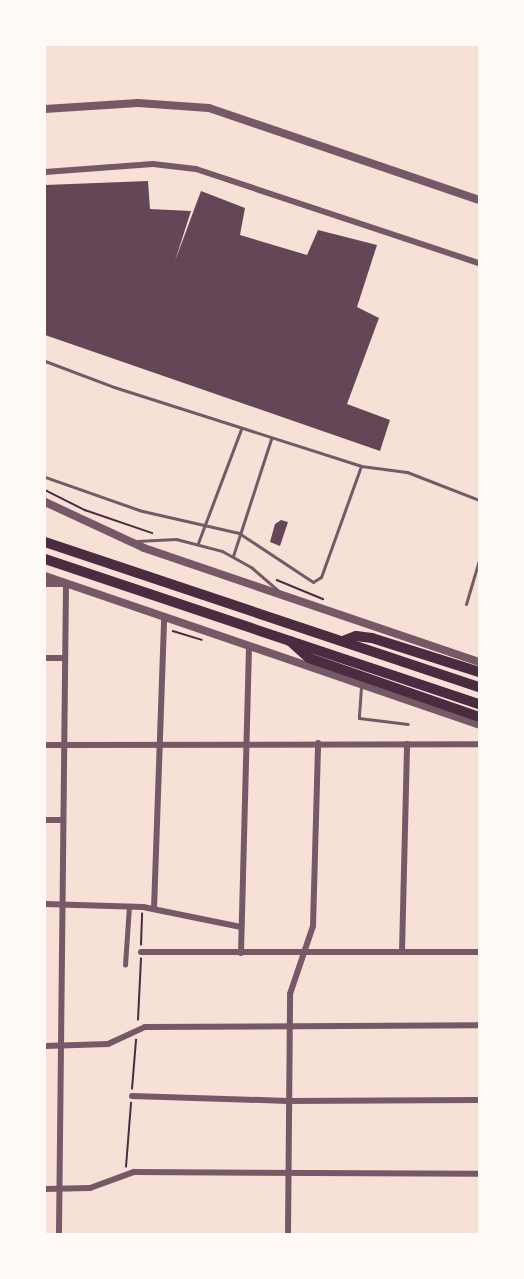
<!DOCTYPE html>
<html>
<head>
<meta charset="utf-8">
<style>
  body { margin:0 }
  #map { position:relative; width:524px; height:1279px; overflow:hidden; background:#f7e1d7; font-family:Inter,sans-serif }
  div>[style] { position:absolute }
  .building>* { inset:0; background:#644757 }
  .path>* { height:1.5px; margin:-0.75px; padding:0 0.75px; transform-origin:0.75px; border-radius:0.75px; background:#4a2c40 }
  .service>* { height:3px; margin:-1.5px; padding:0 1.5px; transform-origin:1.5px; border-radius:1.5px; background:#755966 }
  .pedestrian>* { height:4.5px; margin:-2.25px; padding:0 2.25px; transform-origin:2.25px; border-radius:2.25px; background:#755966 }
  .minor>* { height:6px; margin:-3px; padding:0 3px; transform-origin:3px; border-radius:3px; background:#755966 }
  .tertiary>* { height:8px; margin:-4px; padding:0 4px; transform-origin:4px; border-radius:4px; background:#755966 }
  .trunk>* { height:10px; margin:-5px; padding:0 5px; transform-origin:5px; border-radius:5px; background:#4a2c40 }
  span { translate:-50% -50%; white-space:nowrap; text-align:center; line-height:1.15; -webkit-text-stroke:4.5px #fffaf5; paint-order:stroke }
  .frame { position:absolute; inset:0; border:46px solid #fffaf5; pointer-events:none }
</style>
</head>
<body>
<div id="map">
  <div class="building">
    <div style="clip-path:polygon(148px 181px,150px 209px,191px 211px,175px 261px,201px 191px,245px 208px,240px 235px,307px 255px,318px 230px,377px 245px,357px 307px,379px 318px,347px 404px,390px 420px,380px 451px,45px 335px,45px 185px)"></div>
    <div style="clip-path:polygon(281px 520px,288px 522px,280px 546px,270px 542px,275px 524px)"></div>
  </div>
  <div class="path">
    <div style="left:45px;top:490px;width:45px;rotate:26.6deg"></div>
    <div style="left:85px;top:510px;width:71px;rotate:18.9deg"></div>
    <div style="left:277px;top:580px;width:50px;rotate:22.4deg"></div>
    <div style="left:173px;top:631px;width:30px;rotate:17deg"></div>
    <div style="left:141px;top:945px;width:31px;rotate:-88deg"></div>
    <div style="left:138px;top:1020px;width:61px;rotate:-87.2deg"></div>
    <div style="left:132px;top:1089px;width:49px;rotate:-85.3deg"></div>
    <div style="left:126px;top:1167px;width:64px;rotate:-85.5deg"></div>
  </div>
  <div class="service">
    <div style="left:45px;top:361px;width:74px;rotate:20.6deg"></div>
    <div style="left:114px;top:387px;width:259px;rotate:17.7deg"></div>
    <div style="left:361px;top:466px;width:118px;rotate:109.8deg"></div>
    <div style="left:321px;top:577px;width:9px;rotate:148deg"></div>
    <div style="left:313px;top:582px;width:89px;rotate:-146.5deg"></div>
    <div style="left:239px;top:533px;width:99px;rotate:-167.2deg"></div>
    <div style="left:142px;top:511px;width:103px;rotate:-160.7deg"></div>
    <div style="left:361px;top:466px;width:46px;rotate:7.4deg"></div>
    <div style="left:407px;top:472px;width:77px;rotate:21.3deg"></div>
    <div style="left:137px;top:541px;width:39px;rotate:-3deg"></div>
    <div style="left:176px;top:539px;width:48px;rotate:14.6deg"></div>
    <div style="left:222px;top:551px;width:33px;rotate:29deg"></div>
    <div style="left:251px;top:567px;width:38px;rotate:41deg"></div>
    <div style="left:198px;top:543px;width:122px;rotate:-69.3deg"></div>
    <div style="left:233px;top:556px;width:123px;rotate:-72deg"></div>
    <div style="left:466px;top:604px;width:46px;rotate:-73.5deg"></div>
    <div style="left:361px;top:687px;width:31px;rotate:94deg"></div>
    <div style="left:359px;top:718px;width:49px;rotate:7deg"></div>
  </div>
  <div class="pedestrian">
    <div style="left:125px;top:965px;width:59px;rotate:-86.1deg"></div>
  </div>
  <div class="minor">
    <div style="left:45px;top:172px;width:108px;rotate:-4.2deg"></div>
    <div style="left:153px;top:164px;width:43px;rotate:6.6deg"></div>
    <div style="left:196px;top:169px;width:298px;rotate:18.4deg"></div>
    <div style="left:45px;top:584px;width:21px"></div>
    <div style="left:66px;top:584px;width:650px;rotate:90.62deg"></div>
    <div style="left:45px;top:658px;width:20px"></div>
    <div style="left:45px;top:745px;width:434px;rotate:-0.1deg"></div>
    <div style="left:45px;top:820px;width:17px"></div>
    <div style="left:45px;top:904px;width:98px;rotate:1.8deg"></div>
    <div style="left:143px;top:907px;width:100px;rotate:11.5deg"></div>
    <div style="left:154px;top:909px;width:292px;rotate:-88deg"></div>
    <div style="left:141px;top:952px;width:338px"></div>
    <div style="left:402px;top:952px;width:208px;rotate:-88.6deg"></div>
    <div style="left:241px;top:953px;width:305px;rotate:-88.5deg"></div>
    <div style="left:45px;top:1046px;width:63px;rotate:-1.8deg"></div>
    <div style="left:108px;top:1044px;width:41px;rotate:-24.7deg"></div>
    <div style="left:145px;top:1027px;width:334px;rotate:-0.3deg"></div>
    <div style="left:132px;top:1096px;width:156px;rotate:1.8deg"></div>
    <div style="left:288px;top:1101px;width:191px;rotate:-0.3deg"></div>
    <div style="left:45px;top:1189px;width:45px;rotate:-1.3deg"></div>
    <div style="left:90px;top:1188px;width:47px;rotate:-20deg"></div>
    <div style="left:134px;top:1172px;width:345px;rotate:0.3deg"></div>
    <div style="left:288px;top:1234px;width:240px;rotate:-89.5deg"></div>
    <div style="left:290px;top:994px;width:72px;rotate:-71.3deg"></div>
    <div style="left:313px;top:926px;width:183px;rotate:-88.4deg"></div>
  </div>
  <div class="tertiary">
    <div style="left:45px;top:109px;width:93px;rotate:-3.7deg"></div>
    <div style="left:138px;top:103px;width:71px;rotate:4deg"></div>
    <div style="left:209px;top:108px;width:285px;rotate:18.8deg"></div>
    <div style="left:45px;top:502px;width:109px;rotate:24.9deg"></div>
    <div style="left:144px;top:548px;width:354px;rotate:18.8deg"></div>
    <div style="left:45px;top:576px;width:459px;rotate:18.9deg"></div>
  </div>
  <div class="trunk">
    <div style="left:45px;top:542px;width:458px;rotate:18.5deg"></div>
    <div style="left:45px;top:559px;width:458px;rotate:18.5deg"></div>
    <div style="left:290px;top:641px;width:25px;rotate:42deg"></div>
    <div style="left:309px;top:658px;width:180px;rotate:19.1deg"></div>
    <div style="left:343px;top:641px;width:14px;rotate:-21deg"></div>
    <div style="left:356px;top:636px;width:16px;rotate:7deg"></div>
    <div style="left:372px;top:638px;width:112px;rotate:17.6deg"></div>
  </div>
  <div class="frame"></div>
</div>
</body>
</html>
